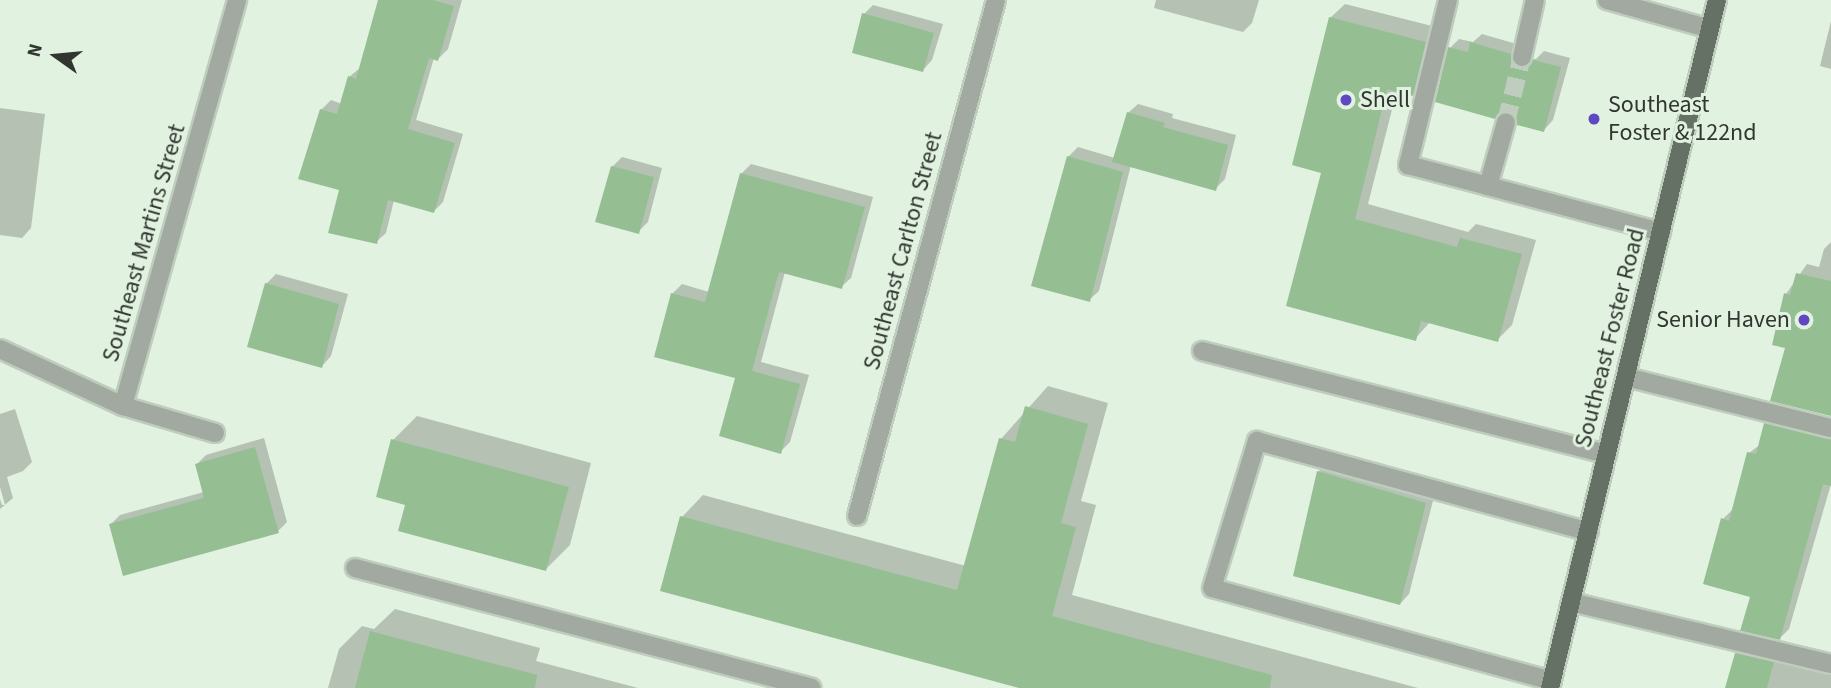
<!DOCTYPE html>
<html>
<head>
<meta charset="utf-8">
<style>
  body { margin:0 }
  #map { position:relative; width:1831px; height:688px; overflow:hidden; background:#e1f2e0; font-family:"Source Sans 3",sans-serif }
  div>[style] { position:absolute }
  .shadow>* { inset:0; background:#0003 }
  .building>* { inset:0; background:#95bf93 }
  .minor-tunnel>* { height:18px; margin-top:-9px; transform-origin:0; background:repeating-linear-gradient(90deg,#becdbd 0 18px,transparent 0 27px) }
  .roads { filter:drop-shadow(2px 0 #becdbd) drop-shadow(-2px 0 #becdbd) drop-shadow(0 2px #becdbd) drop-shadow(0 -2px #becdbd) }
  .minor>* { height:18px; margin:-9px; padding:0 9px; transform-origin:9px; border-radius:9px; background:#a2a9a1 }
  .major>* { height:18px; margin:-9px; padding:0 9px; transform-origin:9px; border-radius:9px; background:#657164 }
  .dots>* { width:19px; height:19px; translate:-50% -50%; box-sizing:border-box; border:4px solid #e1f2e0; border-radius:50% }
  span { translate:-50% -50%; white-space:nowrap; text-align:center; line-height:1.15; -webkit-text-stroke:6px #e1f2e0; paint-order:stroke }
  .poi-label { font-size:24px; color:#313730 }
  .left { translate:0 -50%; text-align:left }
  .right { translate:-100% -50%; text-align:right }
  .street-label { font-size:24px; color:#313730 }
  .north { position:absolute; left:21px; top:21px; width:70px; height:70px; -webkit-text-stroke:5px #e1f2e0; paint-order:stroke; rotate:285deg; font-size:19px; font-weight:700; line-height:28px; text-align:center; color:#313730 }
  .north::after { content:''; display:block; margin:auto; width:24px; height:32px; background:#313730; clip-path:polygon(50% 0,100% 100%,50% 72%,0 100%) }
</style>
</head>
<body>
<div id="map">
  <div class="shadow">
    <div style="clip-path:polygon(380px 0,462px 0,448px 49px,438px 59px,434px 58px,416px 120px,463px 134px,443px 202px,434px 211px,394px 200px,386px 233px,376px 242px,341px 188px,321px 110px,331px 100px,342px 104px,349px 77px,360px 68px)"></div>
    <div style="clip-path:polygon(1156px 0,1259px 0,1252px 23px,1243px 32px,1154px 8px)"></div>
    <div style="clip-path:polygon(1345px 4px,1440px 28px,1427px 79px,1413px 94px,1397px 90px,1368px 204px,1468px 232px,1476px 224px,1536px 240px,1512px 325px,1497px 340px,1430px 322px,1415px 339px,1324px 171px,1330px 18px)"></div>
    <div style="clip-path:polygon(873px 5px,943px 24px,932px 60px,923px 70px,864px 14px)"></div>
    <div style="clip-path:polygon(1831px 21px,1831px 69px,1820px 66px)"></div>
    <div style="clip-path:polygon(1482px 34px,1520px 45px,1529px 59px,1536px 59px,1544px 51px,1570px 58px,1553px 120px,1544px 130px,1516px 113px,1450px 48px,1459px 39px,1473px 42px)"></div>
    <div style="clip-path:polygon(1138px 104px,1173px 114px,1172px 118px,1236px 135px,1225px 179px,1215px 189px,1131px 165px,1099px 291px,1089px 300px,1068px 157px,1078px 147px,1115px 158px,1128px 113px)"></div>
    <div style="clip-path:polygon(0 108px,45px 114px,31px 228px,22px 238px,0 235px)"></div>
    <div style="clip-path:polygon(622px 157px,662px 168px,648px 222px,638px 232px,612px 167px)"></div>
    <div style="clip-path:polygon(751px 164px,873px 197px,851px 278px,841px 287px,785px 272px,761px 362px,809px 375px,790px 442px,780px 452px,737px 377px,672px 294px,682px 284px,709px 292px,741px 174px)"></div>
    <div style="clip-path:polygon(1831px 242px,1831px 414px,1787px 347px,1786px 294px,1807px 264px,1819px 267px,1824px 249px)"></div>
    <div style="clip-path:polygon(276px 274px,348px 294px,331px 356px,322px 366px,266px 284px)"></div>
    <div style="clip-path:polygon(1048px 386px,1108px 403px,1081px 501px,1096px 505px,1072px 595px,1418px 688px,1030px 688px,682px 517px,703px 495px,966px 566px,1001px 439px)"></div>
    <div style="clip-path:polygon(15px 409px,32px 462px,23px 471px,7px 477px,13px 498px,0 509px,0 499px,2px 505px,5px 505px,0 487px,0 414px)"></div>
    <div style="clip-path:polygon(1776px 415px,1831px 428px,1831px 484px,1789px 629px,1780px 638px,1752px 595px,1723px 519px,1732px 510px,1749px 453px,1761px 444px,1766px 424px)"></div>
    <div style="clip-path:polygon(417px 416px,591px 463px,570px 545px,546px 569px,408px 504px,393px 440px)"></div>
    <div style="clip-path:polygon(264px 438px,287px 522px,278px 531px,111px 524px,120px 515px,204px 492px,197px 464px,206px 455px)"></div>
    <div style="clip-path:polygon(1328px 462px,1435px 493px,1409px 594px,1400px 604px,1296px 574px,1319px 471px)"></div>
    <div style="clip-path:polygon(395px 609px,540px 648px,536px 661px,638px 688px,328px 688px,339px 649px,362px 626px,374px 629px)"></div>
    <div style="clip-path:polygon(1746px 644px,1831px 668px,1831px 688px,1727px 688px,1736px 654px)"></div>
  </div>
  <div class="building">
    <div style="clip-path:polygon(378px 0,433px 0,454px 6px,438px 61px,429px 58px,408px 129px,455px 143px,434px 213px,388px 200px,377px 244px,328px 233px,339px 190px,298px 179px,320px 109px,337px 114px,348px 76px,356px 79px)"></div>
    <div style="clip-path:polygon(862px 13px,934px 33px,923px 72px,852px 53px)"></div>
    <div style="clip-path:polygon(1329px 17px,1426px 42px,1413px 96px,1387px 89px,1355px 219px,1457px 247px,1460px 238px,1522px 254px,1498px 342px,1421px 321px,1416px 341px,1286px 306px,1321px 173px,1292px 165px)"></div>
    <div style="clip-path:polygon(1470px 42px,1511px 54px,1511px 61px,1519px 68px,1526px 68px,1533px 60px,1561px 67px,1544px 132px,1517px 125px,1515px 115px,1508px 111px,1499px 113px,1495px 119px,1435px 102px,1448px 47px,1468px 52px)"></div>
    <div style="clip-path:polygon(1127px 112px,1165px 123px,1163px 127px,1228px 145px,1216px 191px,1112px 162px)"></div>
    <div style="clip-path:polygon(1067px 156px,1123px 172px,1090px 302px,1031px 286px)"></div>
    <div style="clip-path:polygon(611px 166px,654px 177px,639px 234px,595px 222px)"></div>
    <div style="clip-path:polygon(740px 173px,865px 207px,842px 289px,779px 272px,752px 371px,800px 384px,781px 454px,719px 436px,735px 378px,654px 357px,671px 293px,705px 302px)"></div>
    <div style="clip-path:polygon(1796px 273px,1831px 281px,1831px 416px,1770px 401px,1785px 348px,1772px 345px,1784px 293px,1790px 295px)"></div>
    <div style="clip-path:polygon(265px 283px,339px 304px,322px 368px,247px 347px)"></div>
    <div style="clip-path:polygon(1025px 406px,1088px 424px,1061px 523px,1076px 527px,1052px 616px,1272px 675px,1270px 688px,1019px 688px,660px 591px,680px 516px,957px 590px,999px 438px,1015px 442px)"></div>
    <div style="clip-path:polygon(1764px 423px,1831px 439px,1831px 486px,1823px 484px,1780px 640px,1740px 631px,1750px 597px,1703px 584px,1721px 518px,1729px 521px,1747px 452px,1756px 454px)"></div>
    <div style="clip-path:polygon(391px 439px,569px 487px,546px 571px,398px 531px,405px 505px,376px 497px)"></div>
    <div style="clip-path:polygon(255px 447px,279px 533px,123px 576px,109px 524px,204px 498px,195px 464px)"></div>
    <div style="clip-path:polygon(1317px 471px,1426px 503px,1400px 605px,1293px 576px)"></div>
    <div style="clip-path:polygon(370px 631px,537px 675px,535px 688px,355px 688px)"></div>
    <div style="clip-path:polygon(1735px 653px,1774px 662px,1767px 688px,1725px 688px)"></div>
  </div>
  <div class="minor-tunnel">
    <div style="left:1506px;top:122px;width:67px;rotate:-76.2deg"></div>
  </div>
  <div class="roads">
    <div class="minor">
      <div style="left:1448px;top:0;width:170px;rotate:103.6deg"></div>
      <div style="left:1408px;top:165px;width:83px;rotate:14.7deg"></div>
      <div style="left:1488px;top:186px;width:66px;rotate:-74.3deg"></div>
      <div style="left:1607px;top:0;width:107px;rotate:15.7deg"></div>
      <div style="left:1522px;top:57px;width:58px;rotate:-77.2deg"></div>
      <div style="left:1488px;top:186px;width:179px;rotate:14.9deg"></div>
      <div style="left:0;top:349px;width:136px;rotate:24.9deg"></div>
      <div style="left:1202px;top:351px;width:418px;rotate:14.3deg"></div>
      <div style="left:1626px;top:377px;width:211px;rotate:14deg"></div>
      <div style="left:215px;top:433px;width:96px;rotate:-163.6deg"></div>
      <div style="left:123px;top:406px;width:422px;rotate:-74.3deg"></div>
      <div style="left:857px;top:516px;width:534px;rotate:-74.92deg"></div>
      <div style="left:355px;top:568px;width:472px;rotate:14.7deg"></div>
      <div style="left:1571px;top:602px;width:267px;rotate:13.4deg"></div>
      <div style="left:1552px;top:681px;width:352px;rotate:-164.7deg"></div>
      <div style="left:1212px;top:588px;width:154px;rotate:-73deg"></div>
      <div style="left:1257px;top:441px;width:344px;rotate:15.3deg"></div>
    </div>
    <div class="major">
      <div style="left:1550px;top:688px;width:708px;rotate:-76.36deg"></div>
    </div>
  </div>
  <div class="dots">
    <div style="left:1346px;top:100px;background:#5e49c2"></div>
    <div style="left:1594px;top:119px;background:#5e49c2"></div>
    <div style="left:1804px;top:320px;background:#5e49c2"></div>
  </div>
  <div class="poi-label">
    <span class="left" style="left:1360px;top:100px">Shell</span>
    <span class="left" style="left:1608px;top:119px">Southeast<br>Foster &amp; 122nd</span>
    <span class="right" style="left:1790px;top:320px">Senior Haven</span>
  </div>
  <div class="street-label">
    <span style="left:144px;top:243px;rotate:-74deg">Southeast Martins Street</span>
    <span style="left:903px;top:251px;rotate:-75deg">Southeast Carlton Street</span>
    <span style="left:1610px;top:338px;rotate:-76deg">Southeast Foster Road</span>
  </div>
  <div class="north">N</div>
</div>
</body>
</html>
